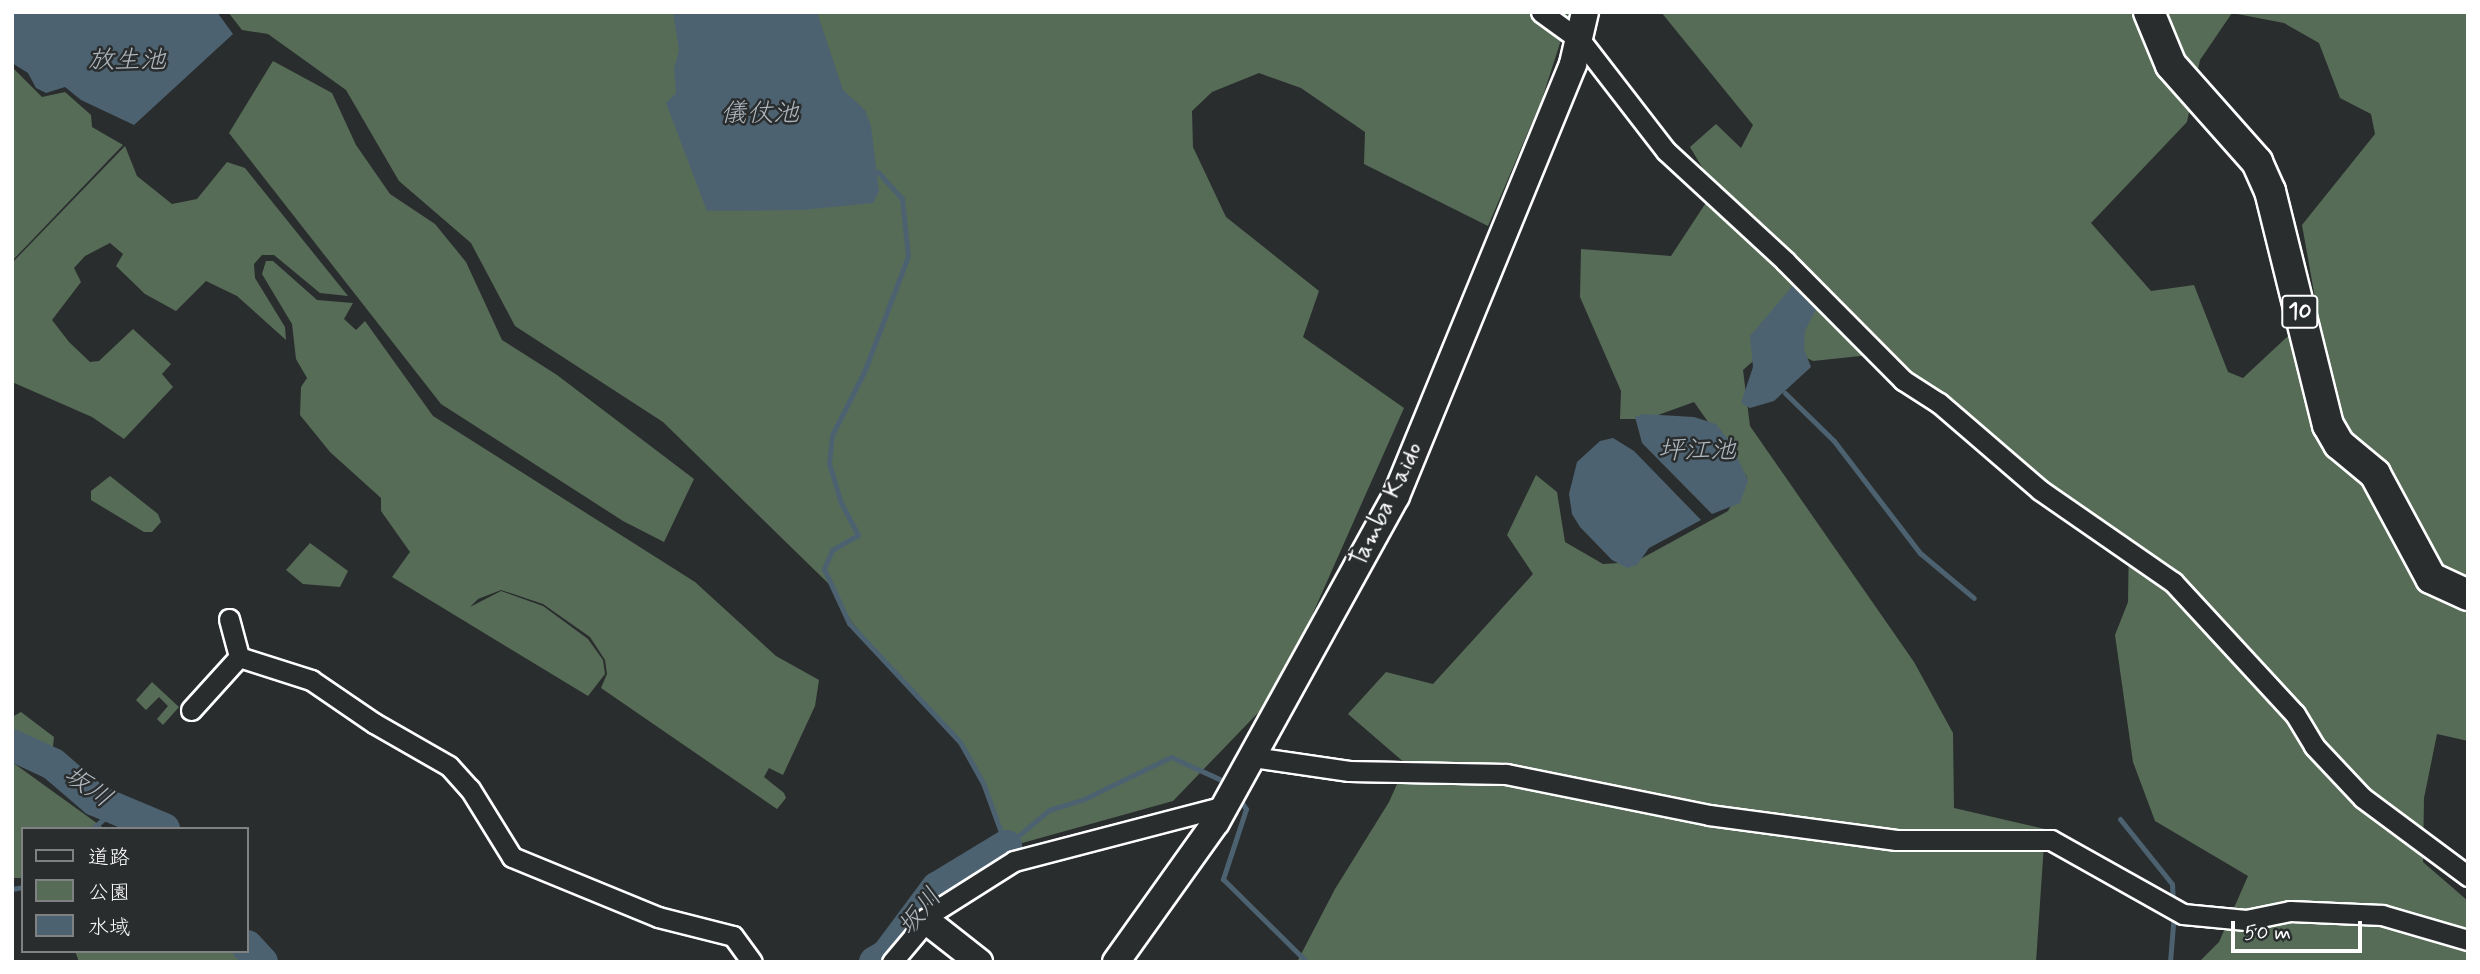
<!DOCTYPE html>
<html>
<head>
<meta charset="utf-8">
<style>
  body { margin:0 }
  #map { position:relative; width:2480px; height:974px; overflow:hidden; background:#2a2d2e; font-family:Mynerve,"Klee One",sans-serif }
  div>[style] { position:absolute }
  .green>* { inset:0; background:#566c57 }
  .water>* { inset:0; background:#4d6270 }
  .stream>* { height:5px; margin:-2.5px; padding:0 2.5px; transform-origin:2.5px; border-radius:2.5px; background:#4d6270 }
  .river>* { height:32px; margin:-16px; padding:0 16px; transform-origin:16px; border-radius:16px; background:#4d6270 }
  .roads { filter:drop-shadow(2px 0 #fff) drop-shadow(-2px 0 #fff) drop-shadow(0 2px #fff) drop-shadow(0 -2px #fff) }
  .street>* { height:19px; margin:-9.5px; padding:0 9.5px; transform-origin:9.5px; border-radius:9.5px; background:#2a2d2e }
  .secondary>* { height:26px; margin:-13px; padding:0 13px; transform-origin:13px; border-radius:13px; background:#2a2d2e }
  .primary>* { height:30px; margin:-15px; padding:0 15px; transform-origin:15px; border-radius:15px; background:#2a2d2e }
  span { translate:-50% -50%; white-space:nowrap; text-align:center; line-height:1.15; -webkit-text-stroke:5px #2a2d2e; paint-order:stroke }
  .shield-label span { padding:2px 5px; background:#2a2d2e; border:2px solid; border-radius:5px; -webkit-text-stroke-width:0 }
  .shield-label { font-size:23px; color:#fff; font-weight:700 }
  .street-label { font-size:24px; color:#fff }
  .water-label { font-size:26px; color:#afb8bf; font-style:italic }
  .frame { position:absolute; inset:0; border:14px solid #fff; pointer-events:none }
  .legend { position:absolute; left:21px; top:827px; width:228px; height:126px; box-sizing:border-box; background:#2a2d2e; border:2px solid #7f8182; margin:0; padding:9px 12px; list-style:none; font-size:21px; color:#fff }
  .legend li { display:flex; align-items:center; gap:14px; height:35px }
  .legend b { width:35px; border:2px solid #7f8182 }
  .scale { position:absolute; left:2231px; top:921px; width:131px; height:32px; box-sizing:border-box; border:4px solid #fff; border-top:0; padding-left:9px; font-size:21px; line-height:24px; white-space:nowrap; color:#fff; -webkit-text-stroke:5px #2a2d2e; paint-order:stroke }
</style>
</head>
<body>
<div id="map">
  <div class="green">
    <div style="clip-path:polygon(228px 12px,1570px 12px,1542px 99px,1488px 226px,1364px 164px,1365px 132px,1301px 88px,1259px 73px,1212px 92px,1192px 111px,1193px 147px,1226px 217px,1319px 291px,1303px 337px,1404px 408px,1278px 692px,1173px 801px,1008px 847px,985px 782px,962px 741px,876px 651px,851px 621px,834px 589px,663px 422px,515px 326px,471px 243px,399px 181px,346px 90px,268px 34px,242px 30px)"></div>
    <div style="clip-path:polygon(evenodd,1661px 12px,2468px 12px,2468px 741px,2437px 734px,2424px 798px,2423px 862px,2468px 901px,2468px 962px,2199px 962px,2219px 942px,2248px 876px,2155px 821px,2133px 762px,2115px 635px,2128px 602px,2129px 538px,1986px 440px,1889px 353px,1813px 361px,1775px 342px,1743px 370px,1750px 426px,1914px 662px,1953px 733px,1954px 808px,2045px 829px,2036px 962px,1297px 962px,1335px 889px,1389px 802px,1406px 764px,1348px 714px,1386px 672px,1433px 684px,1533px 574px,1507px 535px,1536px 475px,1557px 492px,1565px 542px,1603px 564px,1635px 562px,1728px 511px,1747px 477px,1694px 402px,1647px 419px,1620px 419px,1621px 391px,1580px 297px,1581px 249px,1671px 256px,1715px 189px,1690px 147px,1716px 124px,1741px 148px,1753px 125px,1661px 12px,2232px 13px,2284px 23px,2319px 43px,2340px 98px,2371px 114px,2375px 134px,2302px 225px,2317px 309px,2243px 378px,2228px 372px,2194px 285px,2151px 291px,2091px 223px,2187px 122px,2200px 60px,2232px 13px)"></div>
    <div style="clip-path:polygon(273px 61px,332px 93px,356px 145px,390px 194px,435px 224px,466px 262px,502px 340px,557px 375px,694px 479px,664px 542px,623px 521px,441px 404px,229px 133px)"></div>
    <div style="clip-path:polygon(12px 67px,42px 97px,65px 92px,91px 115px,92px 127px,123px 145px,12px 261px)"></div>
    <div style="clip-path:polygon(125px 146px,137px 176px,172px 204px,197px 199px,227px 162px,245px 168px,348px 296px,320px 293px,274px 255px,262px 255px,254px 264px,255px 278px,285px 327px,286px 340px,237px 296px,206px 281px,176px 311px,145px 294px,116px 266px,123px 254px,110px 243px,85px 256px,74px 268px,81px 282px,52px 320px,69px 342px,90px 362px,99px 361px,133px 329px,171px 364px,162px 374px,173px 387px,124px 439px,92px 417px,12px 382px,12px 263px)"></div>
    <div style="clip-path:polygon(266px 261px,273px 261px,317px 300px,353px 303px,344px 319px,356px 330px,365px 321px,433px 416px,695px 582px,776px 656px,819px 680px,815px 706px,783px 775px,769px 768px,764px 777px,784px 793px,786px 798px,777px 809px,601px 688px,607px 674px,605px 660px,590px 637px,543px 604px,501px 590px,478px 599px,470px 607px,501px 591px,543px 606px,588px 639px,603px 660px,605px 674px,588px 696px,392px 577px,410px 552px,381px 511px,381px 498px,330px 452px,300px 415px,301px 387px,307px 378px,296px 359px,292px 324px,262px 274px)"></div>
    <div style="clip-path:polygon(110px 476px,158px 514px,161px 522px,152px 532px,144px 532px,91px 500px,91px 491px)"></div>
    <div style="clip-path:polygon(310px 543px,348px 571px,340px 587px,303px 584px,286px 570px)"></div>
    <div style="clip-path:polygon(152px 682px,179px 707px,163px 725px,157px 719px,168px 706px,159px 697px,146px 710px,136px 700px)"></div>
    <div style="clip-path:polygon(21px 712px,54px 737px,52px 755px,12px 736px,12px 717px)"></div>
    <div style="clip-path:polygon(12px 762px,105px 829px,23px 829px,23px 878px,12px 878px)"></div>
    <div style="clip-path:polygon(75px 951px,237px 951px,247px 962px,79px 962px)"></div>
  </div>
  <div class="water">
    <div style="clip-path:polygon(12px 12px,217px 12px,233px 34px,134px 125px,81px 100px,65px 87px,46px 93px,36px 88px,28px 73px,12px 63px)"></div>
    <div style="clip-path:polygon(673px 12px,817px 12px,843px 90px,865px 110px,871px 126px,879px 191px,873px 203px,802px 210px,707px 211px,666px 103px,676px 93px,674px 68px,679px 51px)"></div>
    <div style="clip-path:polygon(1795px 283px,1816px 309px,1805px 331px,1804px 349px,1811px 367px,1774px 401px,1750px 408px,1741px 403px,1753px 367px,1750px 336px)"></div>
    <div style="clip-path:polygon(1643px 414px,1694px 417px,1716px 424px,1730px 442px,1748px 480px,1740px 503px,1712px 514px,1642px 443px,1635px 417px)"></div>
    <div style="clip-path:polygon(1613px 438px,1634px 451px,1701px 520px,1649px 548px,1637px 565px,1627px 568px,1612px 560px,1580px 527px,1572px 514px,1569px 494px,1577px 462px,1600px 441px)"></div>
  </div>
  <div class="stream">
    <div style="left:878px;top:172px;width:36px;rotate:48deg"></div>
    <div style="left:902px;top:199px;width:57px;rotate:84deg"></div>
    <div style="left:908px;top:256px;width:122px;rotate:110.7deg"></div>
    <div style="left:865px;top:370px;width:73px;rotate:116.9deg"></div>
    <div style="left:832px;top:435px;width:28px;rotate:96deg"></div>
    <div style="left:829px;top:463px;width:42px;rotate:73.3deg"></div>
    <div style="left:841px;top:503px;width:36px;rotate:62deg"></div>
    <div style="left:858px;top:535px;width:30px;rotate:150deg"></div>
    <div style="left:832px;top:550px;width:21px;rotate:113deg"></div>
    <div style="left:824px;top:569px;width:60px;rotate:65.2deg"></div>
    <div style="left:849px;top:623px;width:163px;rotate:47deg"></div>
    <div style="left:960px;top:742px;width:47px;rotate:60.7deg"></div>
    <div style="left:983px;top:783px;width:67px;rotate:69.9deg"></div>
    <div style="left:1006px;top:846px;width:56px;rotate:-39.9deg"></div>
    <div style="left:1049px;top:810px;width:37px;rotate:-17deg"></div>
    <div style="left:1084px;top:799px;width:97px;rotate:-25.8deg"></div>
    <div style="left:1171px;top:757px;width:63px;rotate:24.5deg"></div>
    <div style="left:1785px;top:393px;width:69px;rotate:44.4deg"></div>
    <div style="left:1834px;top:441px;width:141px;rotate:52.5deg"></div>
    <div style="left:1920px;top:553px;width:70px;rotate:39.8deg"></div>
    <div style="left:1238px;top:797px;width:14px;rotate:56deg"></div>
    <div style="left:1246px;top:809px;width:74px;rotate:108.2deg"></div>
    <div style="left:1223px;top:879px;width:118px;rotate:44.7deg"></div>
    <div style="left:2120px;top:819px;width:83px;rotate:51.3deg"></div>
    <div style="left:2172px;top:884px;width:19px;rotate:87deg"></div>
    <div style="left:92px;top:829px;width:29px;rotate:-41deg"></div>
    <div style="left:12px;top:889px;width:11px;rotate:-10deg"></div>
    <div style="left:2170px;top:962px;width:50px;rotate:-85.4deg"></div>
  </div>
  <div class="river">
    <div style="left:12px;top:745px;width:45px;rotate:24.9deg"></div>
    <div style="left:53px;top:764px;width:55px;rotate:40.6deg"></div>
    <div style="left:95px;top:800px;width:75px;rotate:22.8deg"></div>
    <div style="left:247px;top:946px;width:22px;rotate:47deg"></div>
    <div style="left:875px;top:962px;width:14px;rotate:-30deg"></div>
    <div style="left:887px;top:955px;width:84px;rotate:-53.3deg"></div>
    <div style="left:937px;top:888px;width:81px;rotate:-31.3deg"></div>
  </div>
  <div class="roads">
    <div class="street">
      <div style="left:1541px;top:12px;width:49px;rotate:35.9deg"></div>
      <div style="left:1581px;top:41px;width:139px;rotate:52.3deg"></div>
      <div style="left:1666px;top:151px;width:162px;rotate:42.7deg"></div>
      <div style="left:1785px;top:261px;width:168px;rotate:45.2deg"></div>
      <div style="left:1903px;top:380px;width:43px;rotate:32.6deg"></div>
      <div style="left:1939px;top:403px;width:133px;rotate:40.7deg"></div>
      <div style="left:2040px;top:490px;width:162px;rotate:34.7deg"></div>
      <div style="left:2173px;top:582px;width:180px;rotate:47.3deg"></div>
      <div style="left:2295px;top:714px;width:37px;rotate:59deg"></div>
      <div style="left:2314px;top:746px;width:71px;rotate:46.7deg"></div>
      <div style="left:2363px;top:798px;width:131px;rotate:36.6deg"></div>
      <div style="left:229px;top:619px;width:39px;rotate:75deg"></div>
      <div style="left:239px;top:657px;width:76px;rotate:17.7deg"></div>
      <div style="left:311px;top:680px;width:76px;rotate:34.3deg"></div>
      <div style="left:374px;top:723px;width:86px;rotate:29.8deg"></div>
      <div style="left:449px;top:766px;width:31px;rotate:48deg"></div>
      <div style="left:470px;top:789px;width:80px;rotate:58.3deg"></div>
      <div style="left:512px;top:857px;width:158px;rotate:22.3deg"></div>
      <div style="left:658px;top:917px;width:77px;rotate:14.2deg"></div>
      <div style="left:733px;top:936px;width:32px;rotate:54deg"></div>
      <div style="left:191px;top:710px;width:72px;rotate:-47.8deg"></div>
      <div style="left:1253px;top:757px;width:97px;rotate:8.3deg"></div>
      <div style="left:1349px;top:771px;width:157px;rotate:1.1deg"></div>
      <div style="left:1506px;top:774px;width:207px;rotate:11.4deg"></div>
      <div style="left:1709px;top:815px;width:189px;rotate:7.6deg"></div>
      <div style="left:1896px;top:840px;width:155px"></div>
      <div style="left:2051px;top:840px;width:151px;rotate:29.3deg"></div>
      <div style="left:2183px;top:914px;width:63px;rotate:5.4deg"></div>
      <div style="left:2246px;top:920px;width:45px;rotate:-11.6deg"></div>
      <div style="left:2290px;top:911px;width:92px;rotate:2.5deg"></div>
      <div style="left:2382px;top:915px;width:90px;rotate:16.2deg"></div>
      <div style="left:892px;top:962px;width:67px;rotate:-49.9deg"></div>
      <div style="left:935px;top:911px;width:93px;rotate:-32.3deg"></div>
      <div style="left:1014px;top:861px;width:218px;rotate:-14.6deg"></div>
    </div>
    <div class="secondary">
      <div style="left:928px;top:922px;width:65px;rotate:38.1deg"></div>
      <div style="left:1116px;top:962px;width:172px;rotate:-54.5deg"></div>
      <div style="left:1216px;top:822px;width:372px;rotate:-61.1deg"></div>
      <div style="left:1396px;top:496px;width:467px;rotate:-67.7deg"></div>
      <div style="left:1573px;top:64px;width:53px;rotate:-77deg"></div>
    </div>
    <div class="primary">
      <div style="left:2149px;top:12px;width:57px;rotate:67.5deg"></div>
      <div style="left:2171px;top:65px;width:130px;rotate:48.4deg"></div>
      <div style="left:2257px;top:162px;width:32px;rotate:66deg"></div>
      <div style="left:2270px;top:191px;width:241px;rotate:76.1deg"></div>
      <div style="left:2328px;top:425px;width:22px;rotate:60deg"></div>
      <div style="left:2339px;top:444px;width:47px;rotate:39.8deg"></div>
      <div style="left:2375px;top:474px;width:118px;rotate:61.7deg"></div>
      <div style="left:2431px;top:578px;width:41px;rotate:24.7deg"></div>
    </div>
  </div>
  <div class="shield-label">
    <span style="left:2300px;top:312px">10</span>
  </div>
  <div class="street-label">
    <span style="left:1387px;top:505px;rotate:-64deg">Tamba Kaido</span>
  </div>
  <div class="water-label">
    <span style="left:127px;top:62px">放生池</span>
    <span style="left:760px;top:115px">儀仗池</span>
    <span style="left:1697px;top:452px">坪江池</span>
    <span style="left:87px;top:788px;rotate:35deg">坂川</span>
    <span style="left:921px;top:913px;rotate:-51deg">坂川</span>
  </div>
  <div class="frame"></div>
  <ul class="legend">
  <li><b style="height:9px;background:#2a2d2e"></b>道路</li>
  <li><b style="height:19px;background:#566c57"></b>公園</li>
  <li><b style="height:19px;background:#4d6270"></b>水域</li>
  </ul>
  <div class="scale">50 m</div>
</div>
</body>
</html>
